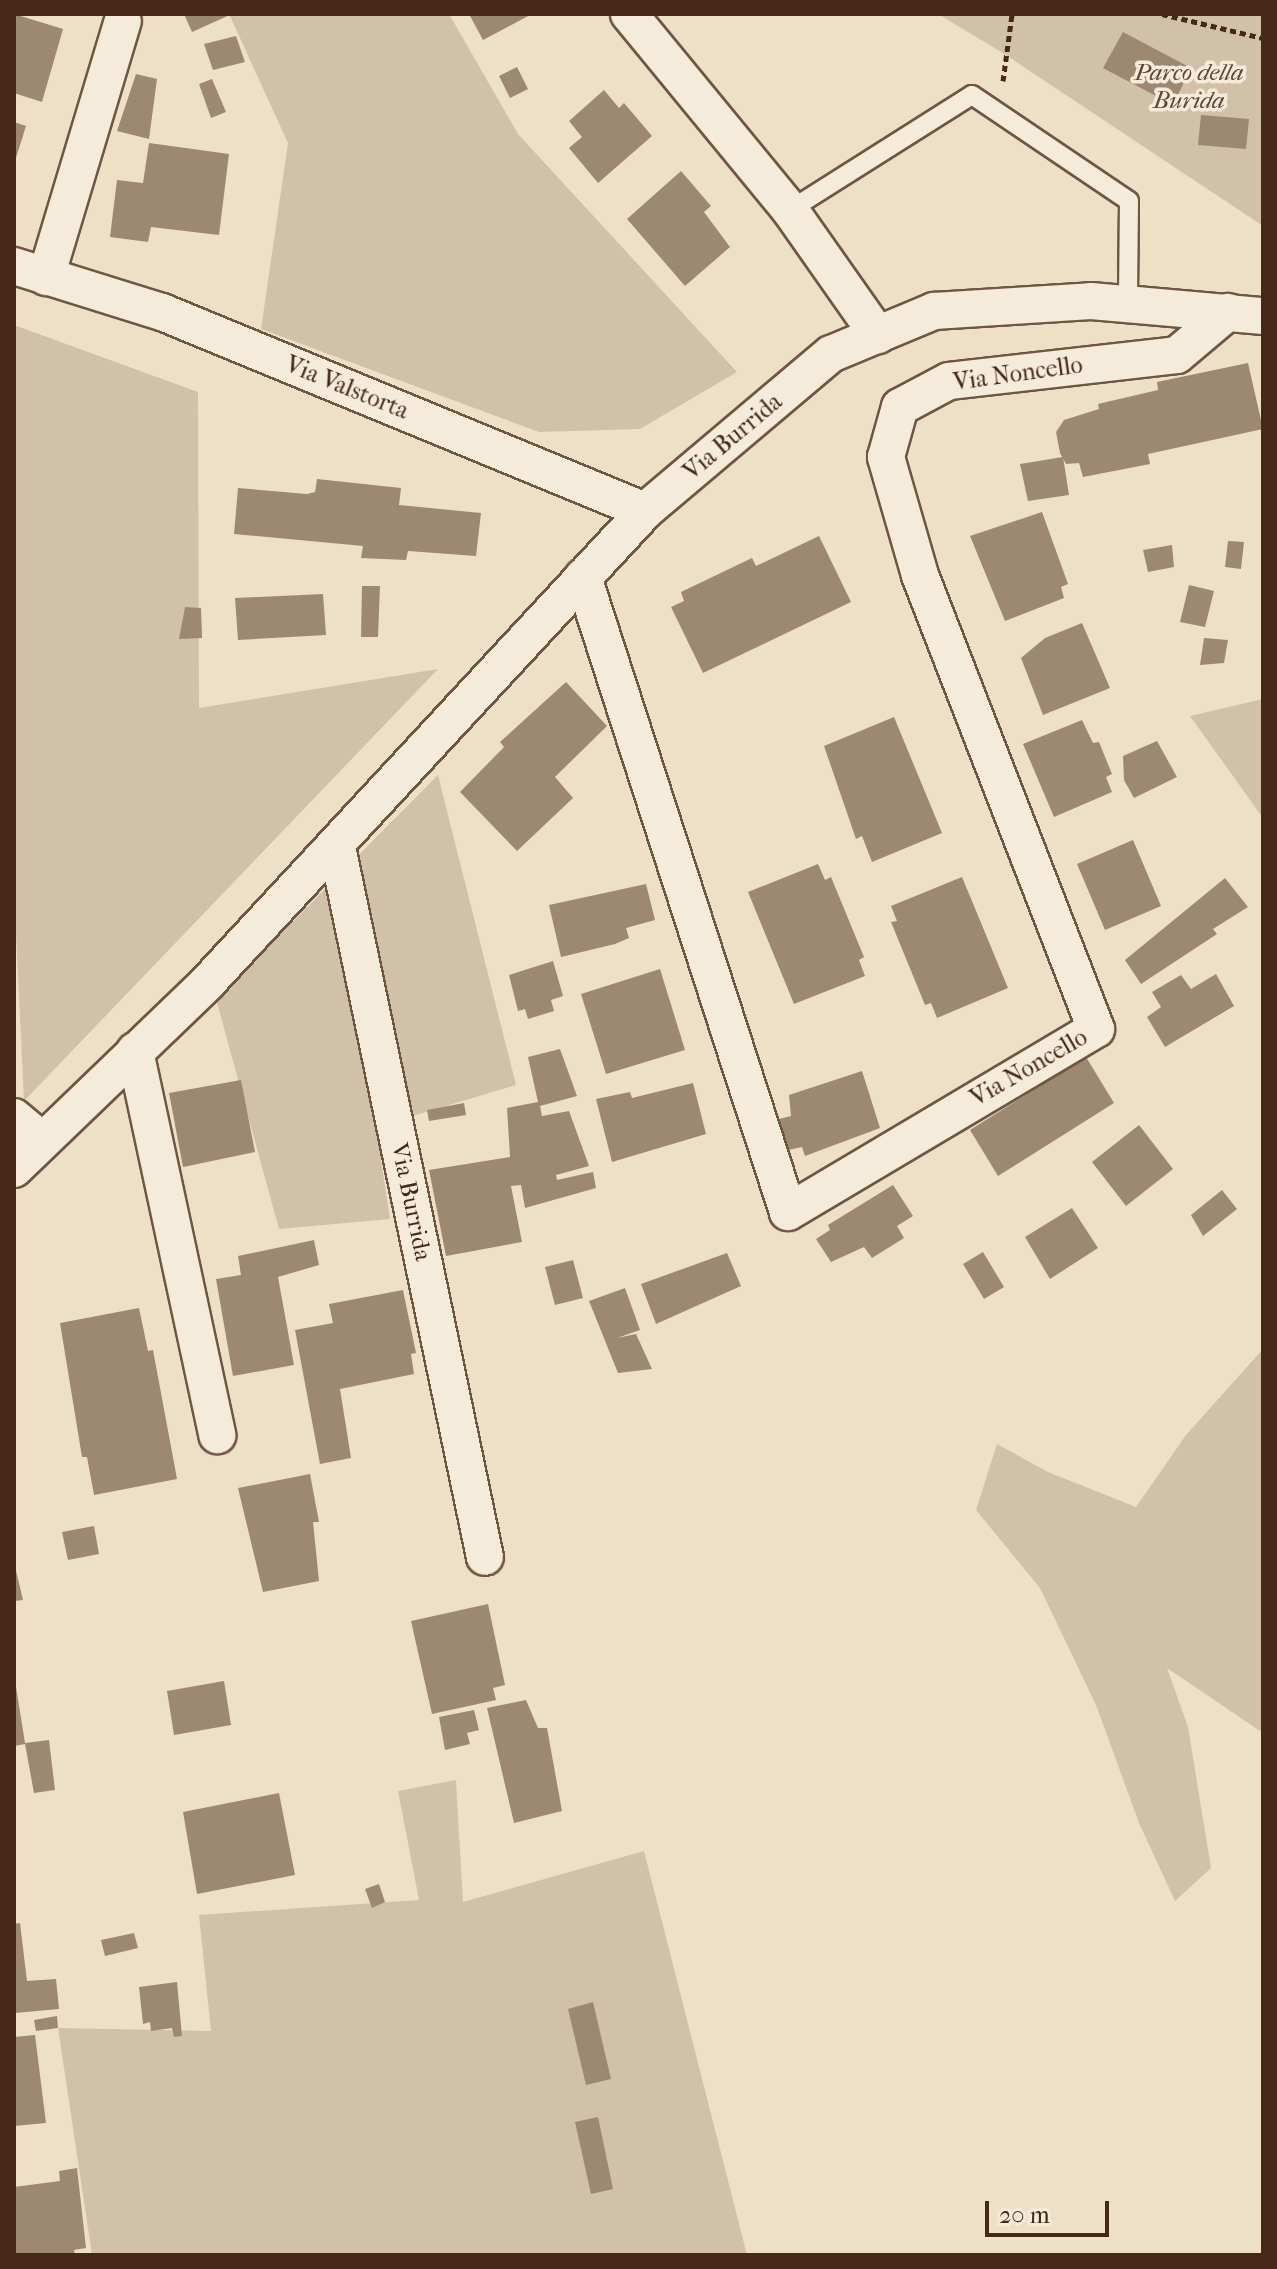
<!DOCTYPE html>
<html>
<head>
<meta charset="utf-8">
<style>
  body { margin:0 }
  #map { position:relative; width:1277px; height:2269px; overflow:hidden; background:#eee0c7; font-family:"IM FELL French Canon",serif }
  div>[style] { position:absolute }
  .green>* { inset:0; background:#d1c1a9 }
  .building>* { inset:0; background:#9d8872 }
  .path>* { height:5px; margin-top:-2.5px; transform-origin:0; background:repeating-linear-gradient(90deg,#452815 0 6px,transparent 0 10px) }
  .roads { filter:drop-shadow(2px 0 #6f5642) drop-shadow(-2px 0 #6f5642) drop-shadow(0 2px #6f5642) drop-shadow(0 -2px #6f5642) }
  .lane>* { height:18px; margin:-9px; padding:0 9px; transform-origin:9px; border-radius:9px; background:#f4ebdb }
  .street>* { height:36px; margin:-18px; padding:0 18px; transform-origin:18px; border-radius:18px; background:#f4ebdb }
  span { translate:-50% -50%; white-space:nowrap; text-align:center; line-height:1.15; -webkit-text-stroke:7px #f4ebdb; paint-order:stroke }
  .park-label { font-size:24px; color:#614733; font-style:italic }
  .street-label { font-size:24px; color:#452815 }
  .frame { position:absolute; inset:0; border:16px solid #452815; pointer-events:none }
  .scale { position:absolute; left:985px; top:2201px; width:124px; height:36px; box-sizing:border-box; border:4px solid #452815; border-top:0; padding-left:10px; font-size:24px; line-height:28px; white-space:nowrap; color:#452815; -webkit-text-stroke:6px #f4ebdb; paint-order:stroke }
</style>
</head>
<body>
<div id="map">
  <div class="green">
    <div style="clip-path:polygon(229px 14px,449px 14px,518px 134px,737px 372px,640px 429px,539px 432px,261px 329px,288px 143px)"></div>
    <div style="clip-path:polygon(938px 14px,1263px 14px,1263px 226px,1006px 55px)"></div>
    <div style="clip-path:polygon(14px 325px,198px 392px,199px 708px,438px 669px,24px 1101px,14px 893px)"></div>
    <div style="clip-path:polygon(1263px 699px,1263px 818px,1190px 716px)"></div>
    <div style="clip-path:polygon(438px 775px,516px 1085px,376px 1127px,390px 1219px,279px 1229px,216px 999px)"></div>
    <div style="clip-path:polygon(1263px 1349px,1263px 1733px,1167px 1668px,1188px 1727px,1211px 1868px,1175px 1901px,1139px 1823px,1096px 1705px,1040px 1588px,976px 1510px,997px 1444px,1048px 1472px,1136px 1507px,1186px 1435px)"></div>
    <div style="clip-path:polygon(456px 1780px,463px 1902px,644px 1851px,747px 2255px,92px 2255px,58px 2028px,211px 2031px,199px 1915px,419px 1900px,398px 1791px)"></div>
  </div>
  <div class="building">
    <div style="clip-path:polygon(14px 14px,63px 29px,42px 102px,14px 93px)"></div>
    <div style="clip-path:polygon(184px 14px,232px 14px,192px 32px)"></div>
    <div style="clip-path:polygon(469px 14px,532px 14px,483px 40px)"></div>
    <div style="clip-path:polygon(1123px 32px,1191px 68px,1173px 105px,1103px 68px)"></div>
    <div style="clip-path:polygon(236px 36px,245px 62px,213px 70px,204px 44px)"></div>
    <div style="clip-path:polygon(517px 67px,528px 89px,510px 98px,499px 76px)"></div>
    <div style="clip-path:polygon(136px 74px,157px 79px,149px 139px,117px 131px)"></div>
    <div style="clip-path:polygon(212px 79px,226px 112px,211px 118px,199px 84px)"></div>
    <div style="clip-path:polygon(604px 90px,619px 108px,624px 103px,652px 136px,598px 183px,569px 148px,582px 137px,569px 121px)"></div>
    <div style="clip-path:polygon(1201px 115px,1249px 119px,1246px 149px,1198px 145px)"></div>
    <div style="clip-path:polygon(14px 122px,26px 126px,15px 161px,14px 161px)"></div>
    <div style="clip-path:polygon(149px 143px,229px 154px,219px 235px,151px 227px,148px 242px,110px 237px,117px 180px,143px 183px)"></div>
    <div style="clip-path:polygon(681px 171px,711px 206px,704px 212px,730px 247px,685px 286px,627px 219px)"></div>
    <div style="clip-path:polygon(1248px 363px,1263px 429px,1148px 454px,1150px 464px,1083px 477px,1079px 463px,1066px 464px,1060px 453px,1056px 432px,1064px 420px,1099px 409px,1098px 404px,1158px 390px,1157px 382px)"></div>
    <div style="clip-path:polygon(1063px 457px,1069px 495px,1028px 501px,1020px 464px)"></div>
    <div style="clip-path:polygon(317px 479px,401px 488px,399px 505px,481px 513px,476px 556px,408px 551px,406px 560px,361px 558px,363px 546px,234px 534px,238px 488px,307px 494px,315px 492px)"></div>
    <div style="clip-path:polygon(1042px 512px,1068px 584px,1061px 587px,1064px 598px,1005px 621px,970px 536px)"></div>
    <div style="clip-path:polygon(819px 536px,851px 602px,703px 673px,671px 607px,684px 601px,681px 592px,752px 558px,756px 566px)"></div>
    <div style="clip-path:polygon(1228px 541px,1244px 542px,1241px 569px,1225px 567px)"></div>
    <div style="clip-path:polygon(1172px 545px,1174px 567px,1148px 572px,1143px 550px)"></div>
    <div style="clip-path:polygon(1189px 585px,1214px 591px,1205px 627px,1180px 622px)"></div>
    <div style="clip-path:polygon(362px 586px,380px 586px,378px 637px,361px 637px)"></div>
    <div style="clip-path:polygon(323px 594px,326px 635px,238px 640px,235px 598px)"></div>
    <div style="clip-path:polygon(185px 607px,201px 608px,202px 638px,179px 639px)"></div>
    <div style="clip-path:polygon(1082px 623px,1110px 688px,1043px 715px,1021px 658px,1045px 638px)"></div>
    <div style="clip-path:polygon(1204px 638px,1228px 640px,1224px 663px,1200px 665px)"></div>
    <div style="clip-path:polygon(566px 682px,607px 726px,555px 777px,573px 798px,517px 851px,460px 792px,504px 747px,500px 742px)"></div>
    <div style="clip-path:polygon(894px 717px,942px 833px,872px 862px,862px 836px,856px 839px,824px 746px)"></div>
    <div style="clip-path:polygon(1082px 720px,1093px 743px,1099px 742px,1112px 774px,1106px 777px,1112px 792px,1054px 817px,1023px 744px)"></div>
    <div style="clip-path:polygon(1157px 741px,1177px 777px,1134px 798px,1124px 780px,1123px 756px)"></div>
    <div style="clip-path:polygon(1133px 840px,1161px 906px,1105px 930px,1077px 864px)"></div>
    <div style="clip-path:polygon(818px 864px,825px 880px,831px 877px,864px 957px,859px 960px,865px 976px,794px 1004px,748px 892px)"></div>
    <div style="clip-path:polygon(962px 877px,1008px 988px,937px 1018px,931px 1003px,925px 1005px,891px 922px,897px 921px,891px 906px)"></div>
    <div style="clip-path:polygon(1225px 878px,1248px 907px,1213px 929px,1217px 934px,1141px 984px,1125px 960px)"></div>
    <div style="clip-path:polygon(646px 884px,655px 920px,626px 928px,629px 938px,615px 944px,561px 957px,549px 905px)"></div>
    <div style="clip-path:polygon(553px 961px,563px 996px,551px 1000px,554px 1011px,528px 1019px,525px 1009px,518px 1011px,509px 975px)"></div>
    <div style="clip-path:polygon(660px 969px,685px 1050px,606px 1074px,581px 994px)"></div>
    <div style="clip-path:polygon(1216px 974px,1234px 1006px,1165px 1047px,1147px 1017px,1161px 1007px,1152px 992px,1181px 975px,1191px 989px)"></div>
    <div style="clip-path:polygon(560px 1049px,577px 1096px,540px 1106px,542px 1116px,569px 1111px,589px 1166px,556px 1175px,557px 1180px,593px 1172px,596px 1188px,525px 1208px,521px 1185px,511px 1186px,522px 1242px,446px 1256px,429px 1170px,510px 1157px,507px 1108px,538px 1102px,528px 1057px)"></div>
    <div style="clip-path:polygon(1086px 1057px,1114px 1103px,998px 1176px,970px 1130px)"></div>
    <div style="clip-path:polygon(862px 1071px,880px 1128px,805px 1156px,802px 1147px,788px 1150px,779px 1119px,791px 1116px,789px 1095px)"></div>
    <div style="clip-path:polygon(241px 1080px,255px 1152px,183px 1167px,169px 1093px)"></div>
    <div style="clip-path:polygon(693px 1083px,706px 1134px,612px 1162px,596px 1099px,630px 1092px,632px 1098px)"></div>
    <div style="clip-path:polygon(464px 1103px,466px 1115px,429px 1121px,427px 1110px)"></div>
    <div style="clip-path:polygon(1139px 1125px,1173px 1169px,1126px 1206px,1092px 1162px)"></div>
    <div style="clip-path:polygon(893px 1185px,913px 1216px,897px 1226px,904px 1238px,872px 1258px,864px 1247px,831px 1262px,816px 1239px,830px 1230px,828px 1225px)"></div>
    <div style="clip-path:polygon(1222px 1190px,1237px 1209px,1203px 1236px,1191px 1215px)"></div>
    <div style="clip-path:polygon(1072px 1208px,1098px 1248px,1050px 1279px,1025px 1237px)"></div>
    <div style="clip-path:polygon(314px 1240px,319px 1265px,278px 1277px,294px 1365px,233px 1376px,216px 1279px,241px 1275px,238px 1256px)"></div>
    <div style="clip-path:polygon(983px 1252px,1004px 1287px,984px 1299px,963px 1264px)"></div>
    <div style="clip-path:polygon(727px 1253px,741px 1286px,656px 1324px,641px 1284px)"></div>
    <div style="clip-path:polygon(573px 1260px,583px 1298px,555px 1305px,545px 1267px)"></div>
    <div style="clip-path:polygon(625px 1288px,640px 1330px,617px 1338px,636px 1334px,652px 1369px,618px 1373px,589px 1301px)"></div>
    <div style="clip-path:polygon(403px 1290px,416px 1353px,411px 1354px,414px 1374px,340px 1389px,351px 1458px,320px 1464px,295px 1330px,333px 1323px,329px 1304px)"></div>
    <div style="clip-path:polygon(139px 1308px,148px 1351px,153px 1350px,177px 1479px,94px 1495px,87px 1457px,82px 1457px,60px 1323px)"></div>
    <div style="clip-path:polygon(310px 1474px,319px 1522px,313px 1522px,319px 1581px,263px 1592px,238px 1488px)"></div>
    <div style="clip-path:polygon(94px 1526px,99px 1554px,68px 1560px,62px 1532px)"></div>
    <div style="clip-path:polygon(14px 1562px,23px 1600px,14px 1601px)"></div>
    <div style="clip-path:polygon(488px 1604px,505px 1685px,493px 1688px,496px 1700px,432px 1714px,411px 1621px)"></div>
    <div style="clip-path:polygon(14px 1674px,25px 1743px,49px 1740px,55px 1790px,34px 1793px,25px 1744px,14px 1746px)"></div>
    <div style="clip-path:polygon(224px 1681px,231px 1725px,174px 1735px,167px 1691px)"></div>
    <div style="clip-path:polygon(526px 1700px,538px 1728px,547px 1728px,562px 1811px,514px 1823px,487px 1708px)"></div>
    <div style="clip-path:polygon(474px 1710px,479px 1730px,467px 1733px,470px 1744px,445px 1750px,439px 1717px)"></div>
    <div style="clip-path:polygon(279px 1793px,295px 1875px,197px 1894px,183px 1812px)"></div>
    <div style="clip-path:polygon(379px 1884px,385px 1902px,372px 1908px,365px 1889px)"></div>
    <div style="clip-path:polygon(20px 1923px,27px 1981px,56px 1979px,59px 2009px,15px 2013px,14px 1924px)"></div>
    <div style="clip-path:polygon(134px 1933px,138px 1948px,105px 1956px,101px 1940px)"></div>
    <div style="clip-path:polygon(177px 1982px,182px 2036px,174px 2037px,172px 2028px,151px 2031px,150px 2022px,143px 2024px,139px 1987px)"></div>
    <div style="clip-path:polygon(593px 2002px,611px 2079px,586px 2085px,568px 2009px)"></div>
    <div style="clip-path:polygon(57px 2016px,58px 2028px,36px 2031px,34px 2020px)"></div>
    <div style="clip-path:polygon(35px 2035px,46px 2123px,14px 2126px,14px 2037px)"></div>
    <div style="clip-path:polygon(598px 2117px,613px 2189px,591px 2194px,575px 2122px)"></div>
    <div style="clip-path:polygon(77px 2168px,86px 2248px,74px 2250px,75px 2255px,14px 2255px,14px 2187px,60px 2181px,59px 2171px)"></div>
  </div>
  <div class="path">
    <div style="left:1162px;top:14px;width:104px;rotate:13.4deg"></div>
    <div style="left:1003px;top:81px;width:68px;rotate:-82.3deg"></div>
  </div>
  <div class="roads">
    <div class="lane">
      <div style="left:790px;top:210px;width:215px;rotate:-32.3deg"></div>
      <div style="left:972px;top:95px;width:189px;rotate:34deg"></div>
      <div style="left:1129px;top:201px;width:103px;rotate:90.6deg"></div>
    </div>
    <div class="street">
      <div style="left:629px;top:14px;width:254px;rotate:50.6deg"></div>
      <div style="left:790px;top:210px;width:153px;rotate:54.9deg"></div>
      <div style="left:14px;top:266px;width:155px;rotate:17.3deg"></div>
      <div style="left:162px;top:312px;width:522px;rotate:22.39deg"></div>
      <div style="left:46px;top:277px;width:267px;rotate:-73.3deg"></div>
      <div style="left:583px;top:577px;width:667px;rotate:72.11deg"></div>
      <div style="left:788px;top:1212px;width:358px;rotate:-30.7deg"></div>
      <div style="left:1096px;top:1029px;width:487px;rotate:-111.2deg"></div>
      <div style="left:920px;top:575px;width:123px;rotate:-106.1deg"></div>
      <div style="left:886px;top:457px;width:52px;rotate:-74.4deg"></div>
      <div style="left:900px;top:407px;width:55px;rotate:-28deg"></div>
      <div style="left:949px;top:381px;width:229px;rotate:-6.5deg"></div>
      <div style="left:1177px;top:355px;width:67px;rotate:-40.1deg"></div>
      <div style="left:337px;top:847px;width:725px;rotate:78.23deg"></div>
      <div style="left:135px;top:1051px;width:393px;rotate:77.9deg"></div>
      <div style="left:14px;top:1117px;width:35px;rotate:40deg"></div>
      <div style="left:14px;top:1169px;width:269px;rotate:-43.9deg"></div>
      <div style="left:208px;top:982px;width:643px;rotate:-47.14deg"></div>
      <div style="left:645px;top:511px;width:243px;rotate:-40.2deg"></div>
      <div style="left:831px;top:354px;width:112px;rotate:-22.7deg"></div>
      <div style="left:934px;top:311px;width:157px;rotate:-3.6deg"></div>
      <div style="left:1091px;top:301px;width:173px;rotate:5deg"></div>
    </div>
  </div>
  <div class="park-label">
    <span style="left:1189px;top:87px">Parco della<br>Burida</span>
  </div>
  <div class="street-label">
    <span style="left:1018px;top:374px;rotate:-8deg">Via Noncello</span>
    <span style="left:347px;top:388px;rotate:22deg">Via Valstorta</span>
    <span style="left:733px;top:437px;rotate:-40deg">Via Burrida</span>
    <span style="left:1029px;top:1068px;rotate:-30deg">Via Noncello</span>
    <span style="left:411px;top:1202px;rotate:78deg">Via Burrida</span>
  </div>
  <div class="frame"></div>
  <div class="scale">20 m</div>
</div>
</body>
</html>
